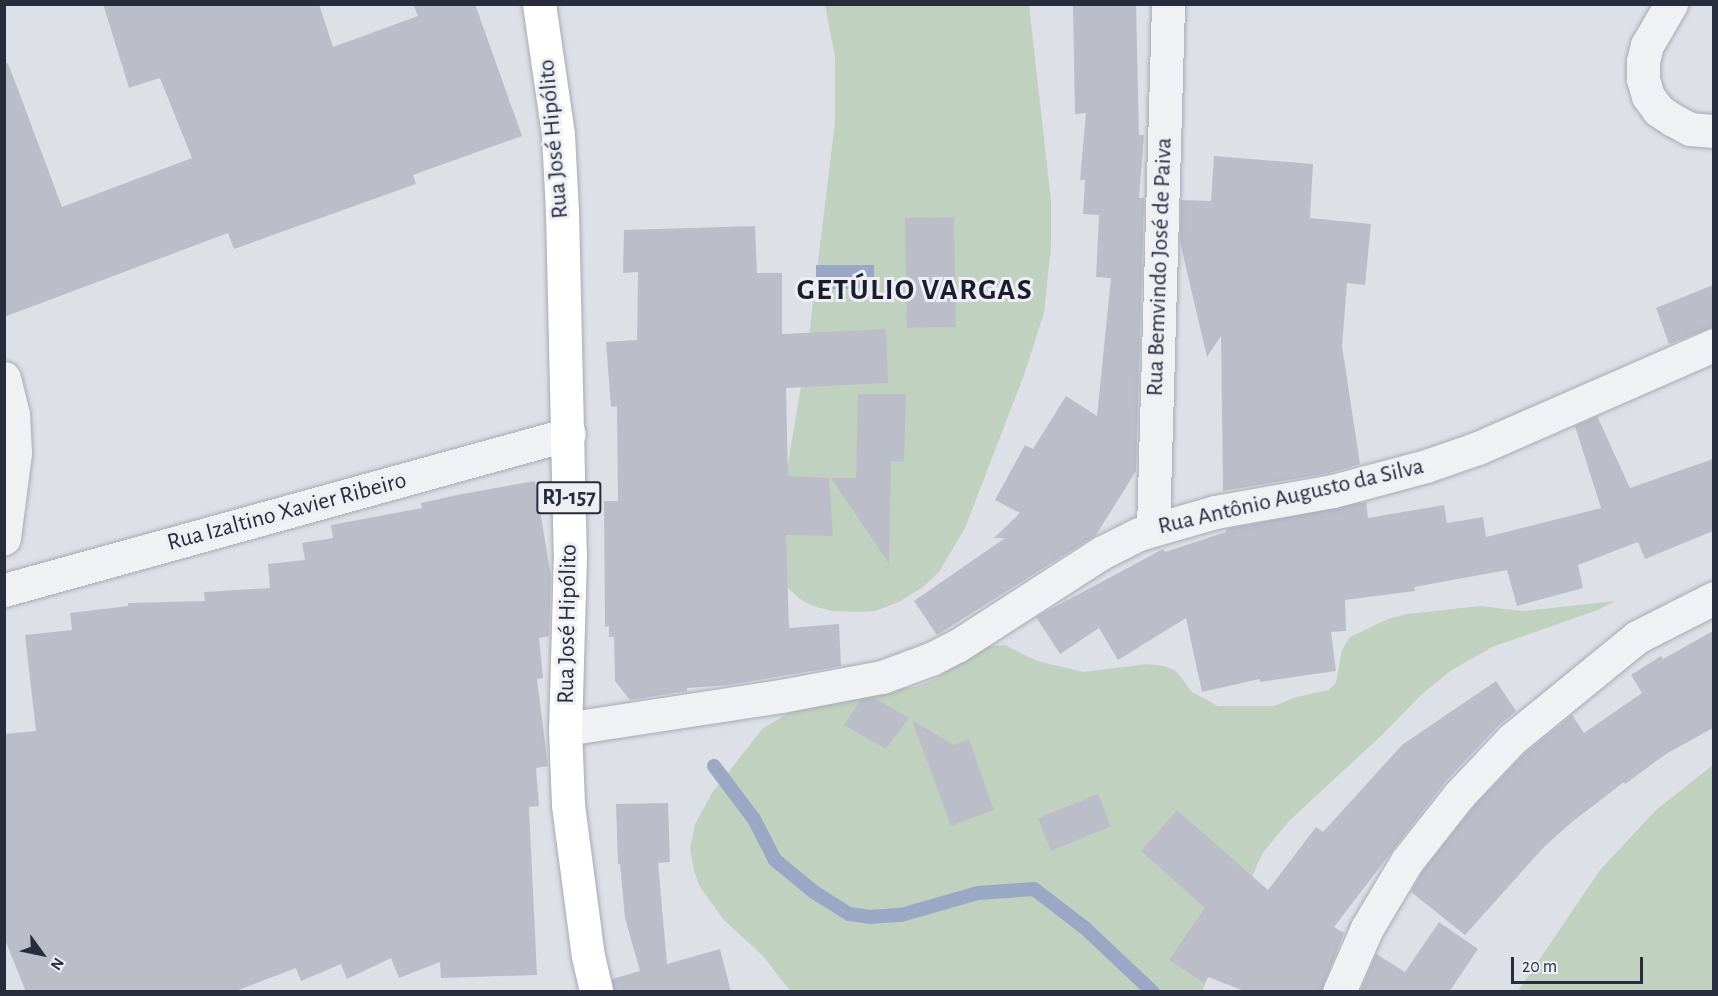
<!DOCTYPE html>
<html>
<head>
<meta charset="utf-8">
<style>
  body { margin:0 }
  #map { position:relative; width:1718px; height:996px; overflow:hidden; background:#dee0e7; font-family:"Alegreya Sans",sans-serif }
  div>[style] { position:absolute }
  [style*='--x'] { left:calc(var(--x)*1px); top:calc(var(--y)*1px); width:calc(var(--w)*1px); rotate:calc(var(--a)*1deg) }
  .green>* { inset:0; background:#c1d1bf }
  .water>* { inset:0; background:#9aa8c6; transform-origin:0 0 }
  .stream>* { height:14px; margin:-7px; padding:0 7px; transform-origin:7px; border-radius:7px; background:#9aa8c6 }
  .building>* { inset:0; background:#bbbec9; transform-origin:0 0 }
  .roads { filter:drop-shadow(0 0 2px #a7aab4) drop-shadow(0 0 2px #a7aab4) }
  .minor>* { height:33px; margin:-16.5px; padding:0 16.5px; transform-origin:16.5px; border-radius:16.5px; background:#f0f1f5 }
  .major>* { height:33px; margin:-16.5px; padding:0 16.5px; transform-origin:16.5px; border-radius:16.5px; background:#fff }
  span { translate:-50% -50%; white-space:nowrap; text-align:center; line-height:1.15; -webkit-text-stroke:6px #edeff5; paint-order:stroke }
  .shield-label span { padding:2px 4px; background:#edeff5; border:2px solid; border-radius:4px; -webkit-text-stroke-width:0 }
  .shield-label { font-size:22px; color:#282c3d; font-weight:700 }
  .street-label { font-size:24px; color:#282c3d }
  .district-label { font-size:30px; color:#1a1d2e; font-weight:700; letter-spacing:1.5px }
  .frame { position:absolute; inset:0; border:6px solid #282c3d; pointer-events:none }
  .north { position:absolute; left:12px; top:924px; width:60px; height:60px; -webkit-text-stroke:4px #edeff5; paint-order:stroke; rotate:123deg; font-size:16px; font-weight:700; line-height:24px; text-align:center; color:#282c3d }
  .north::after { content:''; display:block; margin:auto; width:21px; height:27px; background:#282c3d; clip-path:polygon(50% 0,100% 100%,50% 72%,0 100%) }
  .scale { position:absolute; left:1511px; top:957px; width:132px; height:27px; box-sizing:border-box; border:3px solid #282c3d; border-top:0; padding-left:8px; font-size:18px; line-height:21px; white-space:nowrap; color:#282c3d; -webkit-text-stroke:4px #edeff5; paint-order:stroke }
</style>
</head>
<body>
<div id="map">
  <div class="green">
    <i style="clip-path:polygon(825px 5px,1029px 5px,1051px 200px,1051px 246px,1044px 313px,1024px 375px,965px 528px,939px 572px,923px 587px,899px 602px,875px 611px,858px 612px,832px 611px,813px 606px,800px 599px,782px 583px,784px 486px,807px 352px,835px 122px,835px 57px)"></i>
    <i style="clip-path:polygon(1615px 601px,1598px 610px,1492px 647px,1452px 670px,1422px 694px,1382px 735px,1289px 821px,1262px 854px,1202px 991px,790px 991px,764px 957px,724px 920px,700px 887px,694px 871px,690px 849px,695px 824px,712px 793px,763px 728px,789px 713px,838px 698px,915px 687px,936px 679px,969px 656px,991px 646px,1005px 645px,1037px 661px,1083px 672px,1147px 664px,1163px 666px,1175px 670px,1192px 692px,1218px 706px,1274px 706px,1296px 697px,1329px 690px,1336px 682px,1342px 650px,1350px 637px,1388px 619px,1407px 614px,1480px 606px,1523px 611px)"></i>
    <i style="clip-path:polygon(1713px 765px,1713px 991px,1518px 991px,1600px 870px,1657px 809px)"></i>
  </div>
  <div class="water">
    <i style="left:874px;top:265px;width:24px;height:58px;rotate:90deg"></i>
  </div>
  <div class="stream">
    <i style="--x:714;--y:766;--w:66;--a:53"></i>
    <i style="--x:754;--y:819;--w:46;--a:62.9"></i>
    <i style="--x:775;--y:860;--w:50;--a:39.4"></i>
    <i style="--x:814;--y:892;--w:41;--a:32.2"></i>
    <i style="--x:849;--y:914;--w:21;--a:8"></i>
    <i style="--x:870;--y:917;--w:31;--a:-4"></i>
    <i style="--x:901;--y:915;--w:80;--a:-15.9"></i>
    <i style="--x:978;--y:893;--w:56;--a:-4.1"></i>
    <i style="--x:1034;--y:889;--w:64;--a:37.4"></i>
    <i style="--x:1085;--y:928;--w:93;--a:43.3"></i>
  </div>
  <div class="building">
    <i style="clip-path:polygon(103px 4px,319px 4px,333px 47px,418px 16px,413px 4px,475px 4px,522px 136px,413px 175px,416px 184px,234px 249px,228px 233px,4px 317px,4px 64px,8px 63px,62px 207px,192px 158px,160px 78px,129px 88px)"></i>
    <i style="clip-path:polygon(1073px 4px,1136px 4px,1139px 135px,1144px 135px,1139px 198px,1144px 198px,1136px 471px,1096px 535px,937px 635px,914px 601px,1005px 538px,994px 538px,1020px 513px,995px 500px,1025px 445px,1033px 449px,1066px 396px,1097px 416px,1111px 278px,1096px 277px,1099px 215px,1083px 214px,1085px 180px,1080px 180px,1086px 113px,1075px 114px)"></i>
    <i style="clip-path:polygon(1214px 156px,1313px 164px,1310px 218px,1371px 224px,1365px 285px,1347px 283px,1342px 346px,1360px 464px,1329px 473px,1223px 491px,1221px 336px,1207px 357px,1180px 242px,1181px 200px,1211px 201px)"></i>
    <i style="left:954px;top:217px;width:110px;height:49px;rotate:89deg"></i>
    <i style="clip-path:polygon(755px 226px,757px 273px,782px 273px,782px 334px,886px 329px,888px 383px,786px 388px,788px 476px,829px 478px,833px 536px,786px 535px,789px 628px,839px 624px,841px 666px,728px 685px,687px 688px,687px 691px,630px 700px,615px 681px,614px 637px,609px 637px,609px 626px,605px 627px,604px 501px,618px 501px,617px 406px,611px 407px,606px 342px,637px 340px,638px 272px,623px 273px,624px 230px)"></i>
    <i style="clip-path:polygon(1713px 285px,1713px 327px,1669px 344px,1656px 308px)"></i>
    <i style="clip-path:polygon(858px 394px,906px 394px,904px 462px,891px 461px,889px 564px,831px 478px,856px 478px)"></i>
    <i style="clip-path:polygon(1597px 416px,1630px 488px,1713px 459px,1713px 531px,1645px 559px,1638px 542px,1578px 565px,1583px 588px,1517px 606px,1507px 570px,1414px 587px,1415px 591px,1345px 600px,1346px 631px,1331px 632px,1336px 671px,1260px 682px,1260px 679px,1202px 692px,1186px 618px,1118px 660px,1099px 628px,1060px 654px,1036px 617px,1163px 549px,1165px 552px,1226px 532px,1226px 529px,1366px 502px,1368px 518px,1444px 505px,1447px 523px,1483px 517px,1486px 537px,1601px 508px,1575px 426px)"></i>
    <i style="clip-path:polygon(535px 481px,551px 576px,549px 636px,539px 638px,543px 678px,537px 679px,548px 766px,536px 768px,539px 806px,529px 807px,537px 975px,441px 978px,440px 962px,399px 978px,391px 958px,347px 979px,341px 964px,301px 981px,296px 968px,233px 992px,26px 992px,4px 937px,4px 734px,36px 731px,25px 635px,72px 630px,70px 613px,128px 606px,128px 603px,205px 601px,204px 592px,270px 588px,268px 564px,305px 560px,302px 543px,333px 538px,331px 525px,422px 508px,421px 503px,457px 495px)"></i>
    <i style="clip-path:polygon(1713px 631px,1713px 728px,1666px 754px,1625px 784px,1624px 782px,1572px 822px,1544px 847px,1465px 935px,1411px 892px,1422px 872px,1474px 806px,1525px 753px,1572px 715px,1584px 733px,1642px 693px,1631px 675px,1661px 656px,1663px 659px)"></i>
    <i style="clip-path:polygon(1496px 681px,1516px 711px,1498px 726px,1445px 782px,1334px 927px,1344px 933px,1321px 992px,1247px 992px,1208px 977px,1204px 983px,1169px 960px,1205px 908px,1141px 851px,1177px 810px,1268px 890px,1316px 827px,1323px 832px,1402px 745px)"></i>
    <i style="clip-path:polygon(874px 698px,909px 718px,886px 749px,844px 725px,860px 700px)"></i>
    <i style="clip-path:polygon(912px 720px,954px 745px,969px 739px,994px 810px,951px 826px)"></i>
    <i style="left:1098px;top:794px;width:35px;height:65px;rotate:68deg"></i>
    <i style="clip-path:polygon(668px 803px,670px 862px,658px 863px,667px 964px,720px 949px,731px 992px,614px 992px,612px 979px,640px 971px,625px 918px,620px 864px,618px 864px,616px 804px)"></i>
    <i style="clip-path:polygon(1439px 922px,1478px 949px,1449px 992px,1360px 992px,1376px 954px,1405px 972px)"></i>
  </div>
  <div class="roads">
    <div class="minor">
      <i style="--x:1671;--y:4;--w:48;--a:120.3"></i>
      <i style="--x:1647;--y:45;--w:16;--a:104"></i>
      <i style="--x:1643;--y:61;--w:18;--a:90"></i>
      <i style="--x:1643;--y:79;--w:18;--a:74"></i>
      <i style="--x:1648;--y:96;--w:17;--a:54"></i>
      <i style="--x:1658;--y:110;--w:18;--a:34"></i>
      <i style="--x:1673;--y:120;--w:19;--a:28"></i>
      <i style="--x:1690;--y:129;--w:24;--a:5"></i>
      <i style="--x:4;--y:378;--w:37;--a:76"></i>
      <i style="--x:13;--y:414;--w:39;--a:87"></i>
      <i style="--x:15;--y:453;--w:86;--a:97.4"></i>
      <i style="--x:1153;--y:529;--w:525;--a:-88.36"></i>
      <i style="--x:4;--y:590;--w:586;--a:-15.44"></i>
      <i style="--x:565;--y:729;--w:219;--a:-8.7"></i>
      <i style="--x:781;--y:696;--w:103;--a:-10.7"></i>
      <i style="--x:882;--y:677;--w:52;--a:-20.2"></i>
      <i style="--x:931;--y:659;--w:29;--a:-27"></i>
      <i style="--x:957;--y:646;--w:174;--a:-32.8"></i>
      <i style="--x:1103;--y:552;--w:40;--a:-26.6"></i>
      <i style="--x:1139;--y:534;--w:79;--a:-16.1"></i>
      <i style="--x:1215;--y:512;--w:120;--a:-10.1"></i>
      <i style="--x:1333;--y:491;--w:96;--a:-15"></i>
      <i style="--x:1426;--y:466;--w:55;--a:-19.1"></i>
      <i style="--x:1478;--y:448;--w:257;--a:-23.6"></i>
      <i style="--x:1339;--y:992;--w:70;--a:-66.4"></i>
      <i style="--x:1367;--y:928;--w:78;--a:-59.2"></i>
      <i style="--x:1407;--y:861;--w:85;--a:-51.7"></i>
      <i style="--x:1460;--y:794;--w:76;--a:-46.6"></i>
      <i style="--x:1512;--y:739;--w:161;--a:-39.2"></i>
      <i style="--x:1637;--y:637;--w:86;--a:-26.9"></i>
    </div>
    <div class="major">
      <i style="--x:539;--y:4;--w:132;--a:81.7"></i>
      <i style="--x:558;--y:135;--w:76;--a:87"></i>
      <i style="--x:562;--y:211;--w:343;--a:88.7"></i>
      <i style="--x:570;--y:554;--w:175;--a:91.6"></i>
      <i style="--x:565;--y:729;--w:76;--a:87.7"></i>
      <i style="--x:568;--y:805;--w:152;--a:82.5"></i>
      <i style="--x:588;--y:956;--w:37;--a:77"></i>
    </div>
  </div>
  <div class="shield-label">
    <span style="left:569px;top:498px">RJ-157</span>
  </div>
  <div class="street-label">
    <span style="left:554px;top:139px;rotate:-95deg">Rua José Hipólito</span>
    <span style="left:1160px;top:267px;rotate:-88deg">Rua Bemvindo José de Paiva</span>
    <span style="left:1291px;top:497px;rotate:-13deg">Rua Antônio Augusto da Silva</span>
    <span style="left:287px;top:512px;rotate:-15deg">Rua Izaltino Xavier Ribeiro</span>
    <span style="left:568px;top:624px;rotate:-89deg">Rua José Hipólito</span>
  </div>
  <div class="district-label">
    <span style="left:915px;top:290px">GETÚLIO VARGAS</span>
  </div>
  <div class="frame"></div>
  <div class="north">N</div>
  <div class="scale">20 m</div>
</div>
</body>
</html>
